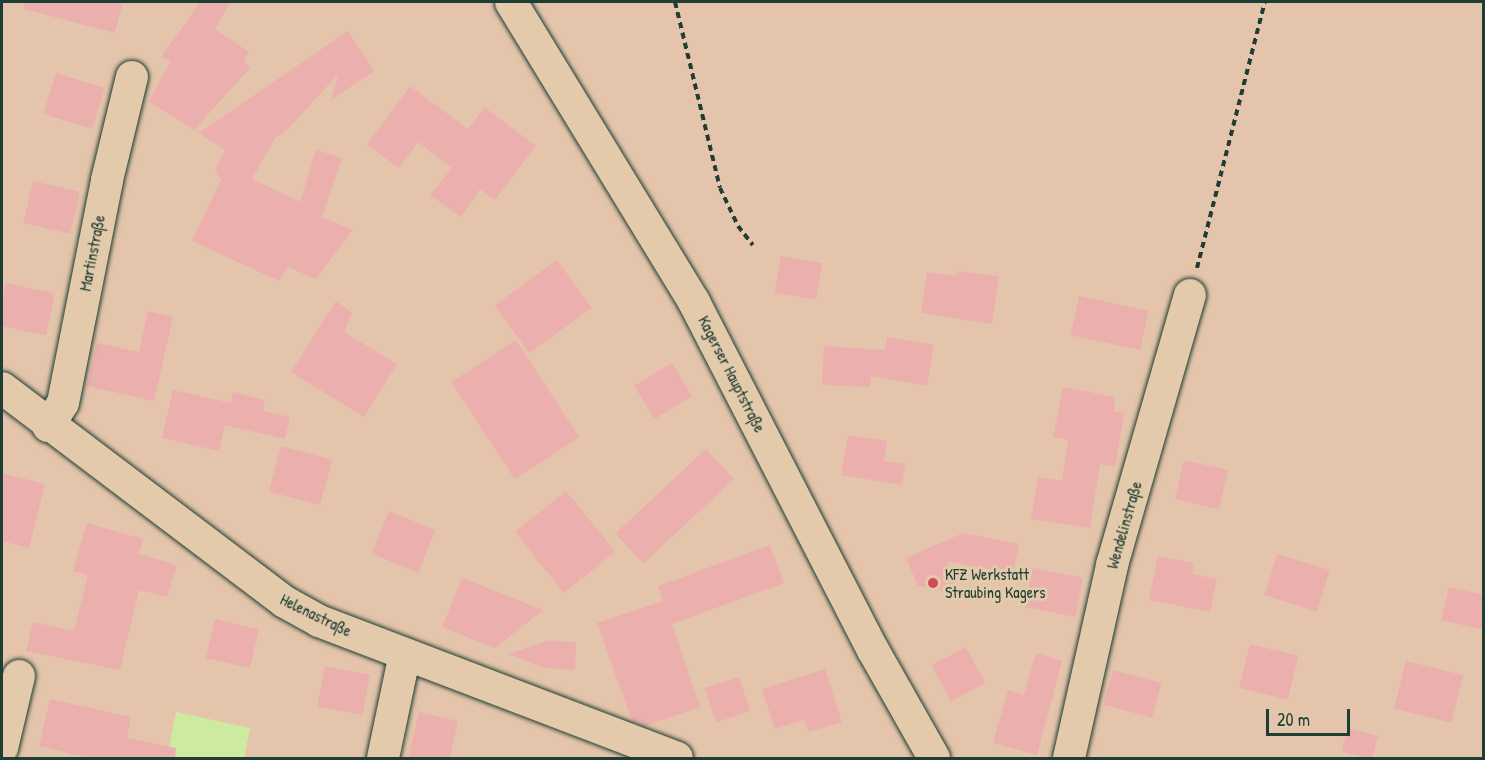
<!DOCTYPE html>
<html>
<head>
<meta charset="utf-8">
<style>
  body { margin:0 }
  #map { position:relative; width:1485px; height:760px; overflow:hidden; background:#e4c5ab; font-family:"Patrick Hand",sans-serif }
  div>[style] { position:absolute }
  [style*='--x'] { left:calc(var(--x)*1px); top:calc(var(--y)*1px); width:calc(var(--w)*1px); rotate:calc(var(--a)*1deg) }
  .green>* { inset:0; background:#ceeaa1 }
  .building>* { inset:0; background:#ebafad; transform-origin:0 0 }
  .path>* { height:4px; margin-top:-2px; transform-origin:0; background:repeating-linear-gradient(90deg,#1f3d34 0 6px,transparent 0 10.5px) }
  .roads { filter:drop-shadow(0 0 2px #1f3d34) drop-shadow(0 0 2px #1f3d34) }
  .minor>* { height:32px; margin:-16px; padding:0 16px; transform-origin:16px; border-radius:16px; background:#e2caaa }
  .dots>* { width:16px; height:16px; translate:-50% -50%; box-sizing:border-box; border:3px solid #e2caaa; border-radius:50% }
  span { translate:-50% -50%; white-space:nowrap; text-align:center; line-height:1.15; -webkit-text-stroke:6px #e2caaa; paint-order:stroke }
  .street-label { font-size:16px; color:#1f3d34 }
  .poi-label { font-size:16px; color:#1f3d34 }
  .left { translate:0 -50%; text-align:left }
  .frame { position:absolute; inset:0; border:3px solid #1f3d34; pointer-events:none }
  .scale { position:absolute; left:1266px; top:709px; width:84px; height:27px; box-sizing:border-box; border:3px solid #1f3d34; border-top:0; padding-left:8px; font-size:18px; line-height:21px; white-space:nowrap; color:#1f3d34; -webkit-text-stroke:4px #e2caaa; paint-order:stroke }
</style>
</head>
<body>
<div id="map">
  <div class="green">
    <i style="clip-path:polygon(176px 712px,250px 728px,244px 758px,167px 758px)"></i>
  </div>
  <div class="building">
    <i style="clip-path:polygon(24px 2px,123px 2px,115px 33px,24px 9px)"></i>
    <i style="clip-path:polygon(200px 2px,230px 2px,215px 29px,249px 52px,244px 59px,250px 68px,194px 130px,149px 102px,170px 62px,162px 56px)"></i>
    <i style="clip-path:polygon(348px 31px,374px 71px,331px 100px,339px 73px,290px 127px,275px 138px,252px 179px,300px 202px,316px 150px,342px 158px,322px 217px,353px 230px,316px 279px,288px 267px,279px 281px,192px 241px,221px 180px,215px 171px,225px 150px,199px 133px)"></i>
    <i style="left:56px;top:73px;width:51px;height:43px;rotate:17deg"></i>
    <i style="clip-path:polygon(410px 86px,468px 129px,484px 107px,536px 146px,495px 200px,480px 189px,461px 217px,430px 195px,452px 168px,418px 142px,399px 168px,367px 145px)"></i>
    <i style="left:33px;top:181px;width:48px;height:43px;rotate:13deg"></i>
    <i style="left:781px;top:256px;width:42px;height:37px;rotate:10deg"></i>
    <i style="left:557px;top:260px;width:59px;height:77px;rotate:54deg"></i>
    <i style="clip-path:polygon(957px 271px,999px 276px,992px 324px,921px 313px,927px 272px,956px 276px)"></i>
    <i style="left:6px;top:283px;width:50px;height:43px;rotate:12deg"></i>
    <i style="left:1079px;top:296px;width:71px;height:40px;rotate:12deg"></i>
    <i style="clip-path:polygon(336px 301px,352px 313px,344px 332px,397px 364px,364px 417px,291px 372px)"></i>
    <i style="clip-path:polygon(148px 311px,173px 317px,154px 401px,87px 386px,97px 343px,139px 352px)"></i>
    <i style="clip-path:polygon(887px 337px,934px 345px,927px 386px,871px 376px,870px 387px,822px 385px,824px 346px,885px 350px)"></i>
    <i style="left:516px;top:340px;width:116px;height:77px;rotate:57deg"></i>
    <i style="left:672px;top:363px;width:39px;height:44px;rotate:59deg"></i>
    <i style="clip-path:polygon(1063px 387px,1115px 397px,1114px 411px,1124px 413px,1115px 467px,1100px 464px,1090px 528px,1031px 519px,1038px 477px,1062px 481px,1068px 440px,1053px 437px)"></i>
    <i style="clip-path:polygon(173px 390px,231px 403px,233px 392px,265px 400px,263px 411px,290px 417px,285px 439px,225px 425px,219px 451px,162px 438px)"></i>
    <i style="clip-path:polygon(848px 435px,887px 441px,884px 461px,905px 464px,902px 485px,841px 475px)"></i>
    <i style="left:281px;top:446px;width:53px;height:47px;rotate:15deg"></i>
    <i style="left:706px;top:449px;width:41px;height:124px;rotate:47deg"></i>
    <i style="left:1184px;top:460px;width:45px;height:40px;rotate:13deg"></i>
    <i style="clip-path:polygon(2px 473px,45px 484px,29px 548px,2px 541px)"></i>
    <i style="clip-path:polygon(566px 491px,615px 551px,582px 579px,580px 574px,580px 580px,564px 593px,515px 532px)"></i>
    <i style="left:389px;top:511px;width:50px;height:46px;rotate:22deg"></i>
    <i style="clip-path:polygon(87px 523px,143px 539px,139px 554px,177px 565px,167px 597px,139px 590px,120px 670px,26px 651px,33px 622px,74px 631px,88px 575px,73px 571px)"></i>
    <i style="clip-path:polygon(963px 533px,1019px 544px,1013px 574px,947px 561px,962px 594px,918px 586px,906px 558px)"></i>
    <i style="clip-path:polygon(770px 545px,784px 583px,672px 624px,700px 707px,645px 726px,632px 721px,597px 623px,663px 601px,658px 586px)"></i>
    <i style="left:1277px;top:554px;width:55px;height:43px;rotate:17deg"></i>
    <i style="clip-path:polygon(1158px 556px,1194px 563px,1192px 574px,1217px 579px,1210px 612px,1149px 600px)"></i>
    <i style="left:1033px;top:568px;width:51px;height:40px;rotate:11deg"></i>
    <i style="clip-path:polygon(462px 578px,543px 610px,495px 648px,442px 627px)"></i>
    <i style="clip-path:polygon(1449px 587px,1484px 595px,1484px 630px,1441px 620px)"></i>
    <i style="left:215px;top:619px;width:45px;height:40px;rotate:13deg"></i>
    <i style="clip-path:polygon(547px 641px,576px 642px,575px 670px,545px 668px,508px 654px)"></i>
    <i style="left:1250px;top:644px;width:50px;height:45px;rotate:14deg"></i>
    <i style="left:966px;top:647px;width:41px;height:39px;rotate:62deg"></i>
    <i style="clip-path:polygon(1036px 653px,1062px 661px,1037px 755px,993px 743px,1008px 690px,1024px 695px)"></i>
    <i style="left:1406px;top:661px;width:59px;height:49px;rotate:14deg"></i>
    <i style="left:325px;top:666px;width:46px;height:41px;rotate:11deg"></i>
    <i style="clip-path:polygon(825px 669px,842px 722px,808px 732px,804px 720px,775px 729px,762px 689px)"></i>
    <i style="left:1113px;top:670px;width:50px;height:36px;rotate:15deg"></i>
    <i style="left:739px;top:677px;width:36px;height:36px;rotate:72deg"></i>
    <i style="clip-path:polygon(50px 699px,131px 717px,127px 738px,176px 748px,175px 759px,94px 759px,39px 746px)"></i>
    <i style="clip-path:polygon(419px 712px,458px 721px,450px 759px,408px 759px)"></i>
    <i style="left:1348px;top:728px;width:31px;height:24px;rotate:15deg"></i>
  </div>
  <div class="path">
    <i style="--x:675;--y:2;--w:191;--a:76.4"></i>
    <i style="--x:720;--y:188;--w:42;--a:64.7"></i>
    <i style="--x:738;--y:226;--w:24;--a:52"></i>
    <i style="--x:1197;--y:268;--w:275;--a:-75.7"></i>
  </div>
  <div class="roads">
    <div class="minor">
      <i style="--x:511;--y:2;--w:351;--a:58.6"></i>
      <i style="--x:694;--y:302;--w:391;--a:62.8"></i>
      <i style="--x:873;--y:650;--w:124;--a:60.5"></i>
      <i style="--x:2;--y:388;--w:355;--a:37.1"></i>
      <i style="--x:285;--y:602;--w:39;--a:29"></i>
      <i style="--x:319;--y:621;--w:383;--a:20.9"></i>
      <i style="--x:48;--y:426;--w:27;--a:-57"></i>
      <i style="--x:63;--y:403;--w:227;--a:-78.8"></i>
      <i style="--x:107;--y:180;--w:106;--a:-76.4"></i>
      <i style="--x:2;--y:748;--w:74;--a:-76.7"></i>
      <i style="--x:383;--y:758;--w:106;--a:-78.1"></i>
      <i style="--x:1069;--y:758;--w:198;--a:-77.4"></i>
      <i style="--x:1112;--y:565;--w:281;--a:-73.9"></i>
    </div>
  </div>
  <div class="dots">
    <i style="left:933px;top:583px;background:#d1495b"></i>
  </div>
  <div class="street-label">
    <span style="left:92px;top:253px;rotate:-79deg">Martinstraße</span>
    <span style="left:732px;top:374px;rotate:63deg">Kagerser Hauptstraße</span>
    <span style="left:1124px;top:525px;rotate:-74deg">Wendelinstraße</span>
    <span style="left:316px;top:615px;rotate:26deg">Helenastraße</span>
  </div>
  <div class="poi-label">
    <span class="left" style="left:945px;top:583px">KFZ Werkstatt<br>Straubing Kagers</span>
  </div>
  <div class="frame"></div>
  <div class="scale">20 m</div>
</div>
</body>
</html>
